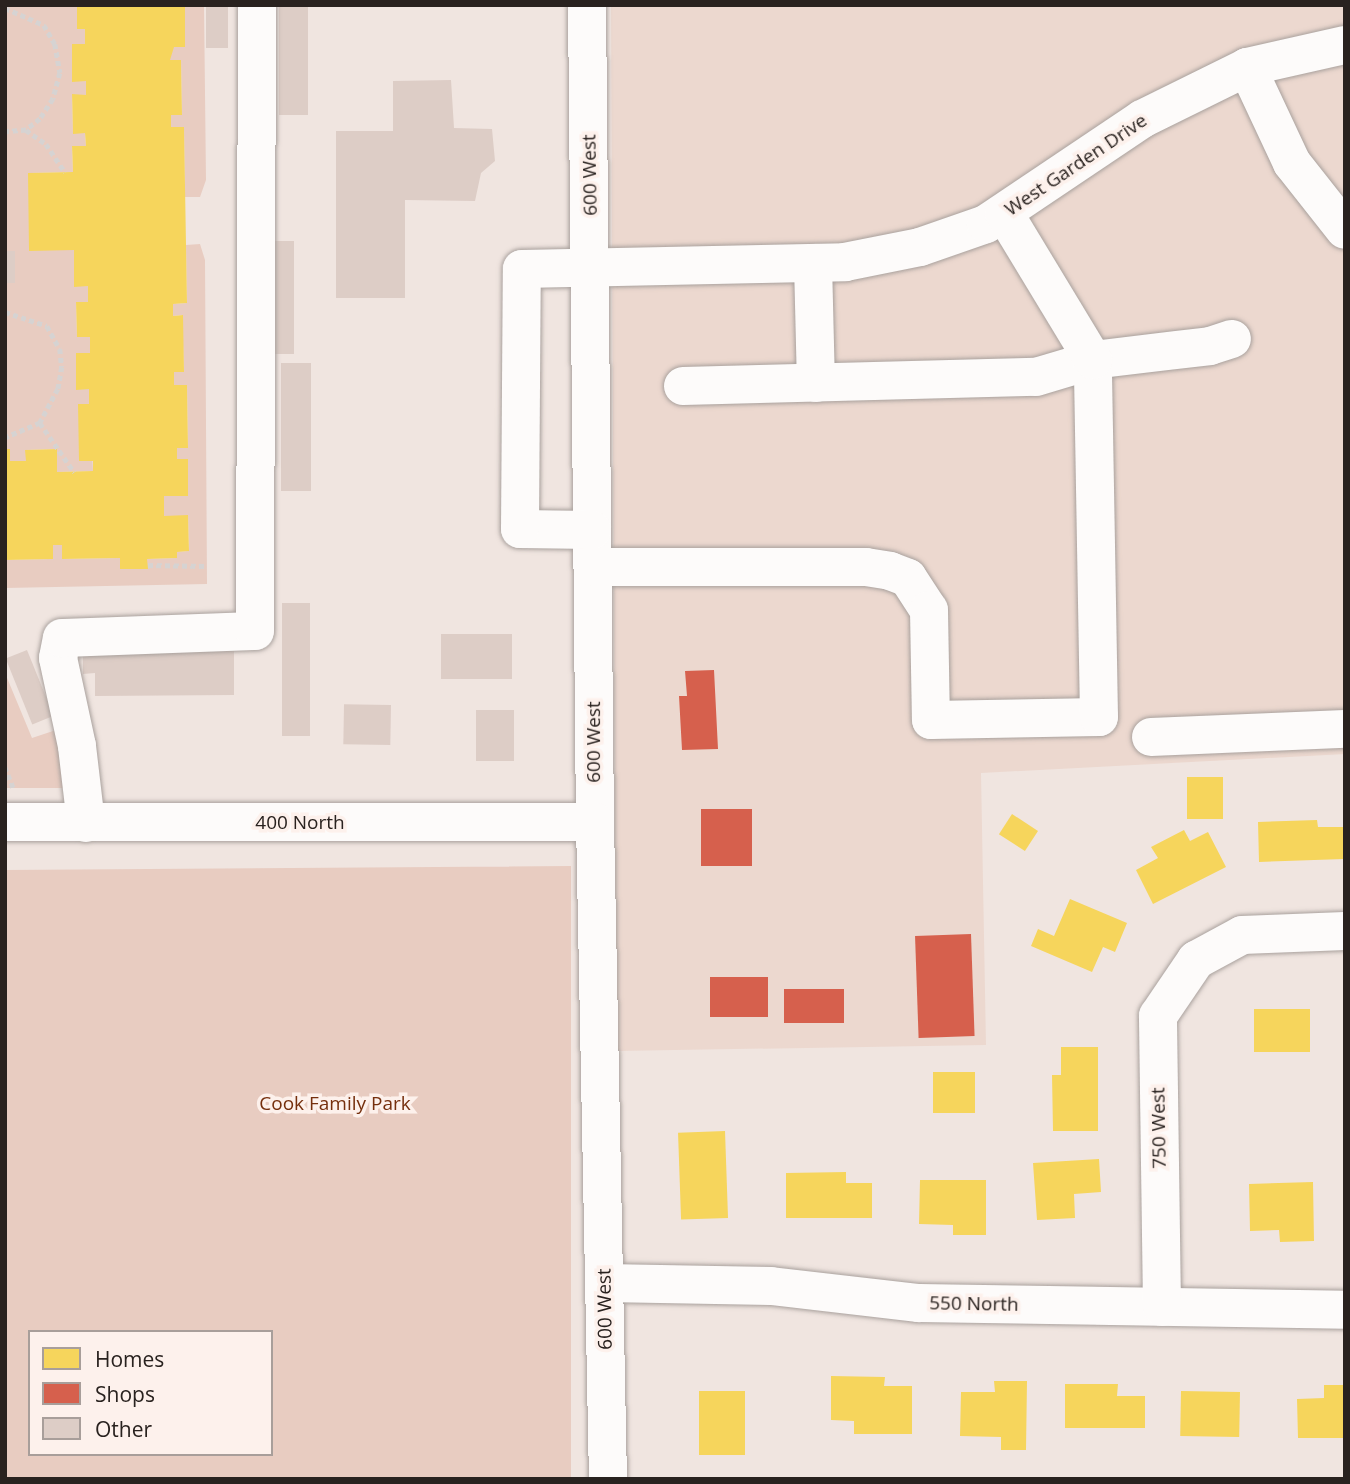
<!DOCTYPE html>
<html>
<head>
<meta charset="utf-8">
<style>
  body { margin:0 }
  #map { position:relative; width:1350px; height:1484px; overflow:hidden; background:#f0e5e0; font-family:"Open Sans",sans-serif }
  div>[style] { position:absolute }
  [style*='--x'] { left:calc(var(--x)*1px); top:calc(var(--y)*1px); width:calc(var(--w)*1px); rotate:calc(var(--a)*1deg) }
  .built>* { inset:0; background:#ecd8cf }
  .green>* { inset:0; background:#e8ccc1 }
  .homes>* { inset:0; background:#f6d55c; transform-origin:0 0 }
  .shops>* { inset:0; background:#d6604d; transform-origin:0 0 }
  .building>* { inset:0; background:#ddcdc6; transform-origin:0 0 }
  .path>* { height:4.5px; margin-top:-2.25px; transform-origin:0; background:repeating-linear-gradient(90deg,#d6d3d2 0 5px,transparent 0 8.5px) }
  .roads { filter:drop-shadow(0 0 2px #a9a19d) drop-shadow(0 0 2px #a9a19d) }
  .minor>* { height:38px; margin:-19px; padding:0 19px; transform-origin:19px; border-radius:19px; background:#fdfbfa }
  span { translate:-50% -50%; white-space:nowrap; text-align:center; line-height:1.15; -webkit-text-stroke:7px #fdf1ec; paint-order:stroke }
  .street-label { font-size:19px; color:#29221f }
  .park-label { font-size:19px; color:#752f0d }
  .frame { position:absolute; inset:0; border:7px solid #29221f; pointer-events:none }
  .legend { position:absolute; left:28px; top:1330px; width:245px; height:126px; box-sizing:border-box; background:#fdf1ec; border:2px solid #a89e9a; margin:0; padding:9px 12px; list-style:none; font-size:21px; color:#29221f }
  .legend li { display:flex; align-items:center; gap:14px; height:35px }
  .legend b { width:35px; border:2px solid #a89e9a }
</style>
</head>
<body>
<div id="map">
  <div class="built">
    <i style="clip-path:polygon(611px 5px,1345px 5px,1345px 754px,981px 773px,986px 1045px,616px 1051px)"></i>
  </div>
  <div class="green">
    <i style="clip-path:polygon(5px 5px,77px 5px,77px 29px,85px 29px,85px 44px,72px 44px,72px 81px,86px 81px,86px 95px,72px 95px,73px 133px,85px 133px,86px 146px,72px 147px,73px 172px,31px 173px,30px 250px,74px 250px,74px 286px,88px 286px,88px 302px,76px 302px,77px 337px,90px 337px,90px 353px,76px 354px,76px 389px,89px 389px,93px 471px,57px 472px,56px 449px,26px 450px,26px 461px,10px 461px,5px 449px)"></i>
    <i style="clip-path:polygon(185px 5px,204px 5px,206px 180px,200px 197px,185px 197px,184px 128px,171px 127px,171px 115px,182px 115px,181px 60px,170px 60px,169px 47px)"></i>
    <i style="clip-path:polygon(200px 244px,205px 260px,207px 584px,5px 588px,5px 560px,52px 559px,53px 545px,62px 545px,62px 559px,120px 558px,120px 569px,147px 569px,147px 559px,177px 558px,177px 552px,189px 551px,188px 516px,164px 516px,164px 496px,188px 495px,188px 459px,177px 459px,177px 448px,188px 447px,187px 385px,174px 385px,174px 372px,184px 372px,182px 315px,173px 316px,173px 304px,187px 303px,186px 245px)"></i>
    <i style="clip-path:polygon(5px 673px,32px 738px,56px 730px,67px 788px,5px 788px)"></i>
    <i style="clip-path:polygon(evenodd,571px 866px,571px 1479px,5px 1479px,5px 870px,571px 866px,30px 1332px,271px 1332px,271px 1454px,30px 1454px,30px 1332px)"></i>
  </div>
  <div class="homes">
    <i style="clip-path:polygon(77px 5px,185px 5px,185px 47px,174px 47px,170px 60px,181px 60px,182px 115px,171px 115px,171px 127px,184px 127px,187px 303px,173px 304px,173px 316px,183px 315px,184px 372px,174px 372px,174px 385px,187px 385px,188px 448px,177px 448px,177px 459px,188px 459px,188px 496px,164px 496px,164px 516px,188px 515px,189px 551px,177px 552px,177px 558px,147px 559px,148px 569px,120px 569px,120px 558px,62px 559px,62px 545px,53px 545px,53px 559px,5px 560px,5px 449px,10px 449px,10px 461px,26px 461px,25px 450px,57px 449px,57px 472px,93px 471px,93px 461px,79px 461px,78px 404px,89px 404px,89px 389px,76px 390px,76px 353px,90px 353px,90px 337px,77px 337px,76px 302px,88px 302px,88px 286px,74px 287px,74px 250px,29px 251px,28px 173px,73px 172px,72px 146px,86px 146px,85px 133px,73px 134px,72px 94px,86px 95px,86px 81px,72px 82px,72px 44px,85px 44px,85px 29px,77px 29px)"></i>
    <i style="left:1187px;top:777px;width:36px;height:42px"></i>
    <i style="left:1012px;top:814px;width:31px;height:24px;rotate:33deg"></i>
    <i style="clip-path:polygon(1317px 820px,1318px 827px,1343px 827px,1344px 859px,1259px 862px,1258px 822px)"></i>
    <i style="clip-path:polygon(1184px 830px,1190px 841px,1208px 832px,1226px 867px,1153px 904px,1136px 870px,1158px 858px,1151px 847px)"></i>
    <i style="clip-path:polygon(1070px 899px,1127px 923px,1115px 952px,1103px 947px,1092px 972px,1031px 946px,1038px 929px,1054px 936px)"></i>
    <i style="left:1254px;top:1009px;width:56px;height:43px"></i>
    <i style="clip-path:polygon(1061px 1047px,1098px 1047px,1098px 1131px,1053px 1131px,1052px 1075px,1061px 1075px)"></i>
    <i style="left:933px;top:1072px;width:42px;height:41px"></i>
    <i style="left:725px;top:1131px;width:87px;height:47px;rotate:88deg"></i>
    <i style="clip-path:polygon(1099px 1159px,1101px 1192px,1074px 1194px,1075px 1218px,1037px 1220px,1033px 1163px)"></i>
    <i style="clip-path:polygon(846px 1172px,846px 1183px,872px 1183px,872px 1218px,786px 1218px,786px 1173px)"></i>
    <i style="clip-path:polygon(920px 1180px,986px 1180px,986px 1235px,953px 1235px,953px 1225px,919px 1224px)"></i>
    <i style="clip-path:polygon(1313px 1182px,1314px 1241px,1280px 1242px,1279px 1230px,1250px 1231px,1249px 1184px)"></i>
    <i style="clip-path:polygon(831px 1376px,885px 1377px,884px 1386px,912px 1386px,912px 1434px,854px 1434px,854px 1421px,831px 1420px)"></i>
    <i style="clip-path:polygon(994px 1381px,1027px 1381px,1026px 1450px,1001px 1450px,1001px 1437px,960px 1436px,961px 1392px,995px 1392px)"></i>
    <i style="clip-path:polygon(1065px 1384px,1118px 1384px,1117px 1396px,1145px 1396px,1145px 1428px,1065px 1428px)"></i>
    <i style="clip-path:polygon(1324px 1385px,1345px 1385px,1345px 1438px,1298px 1438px,1297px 1399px,1324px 1398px)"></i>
    <i style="left:699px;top:1391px;width:46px;height:64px"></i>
    <i style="left:1181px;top:1391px;width:59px;height:45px;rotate:1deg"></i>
  </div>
  <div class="shops">
    <i style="clip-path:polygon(714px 670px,718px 749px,682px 750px,679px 696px,687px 696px,685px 671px)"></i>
    <i style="left:701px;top:809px;width:51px;height:57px"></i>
    <i style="left:971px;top:934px;width:102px;height:56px;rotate:88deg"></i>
    <i style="left:768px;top:977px;width:40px;height:58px;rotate:90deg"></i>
    <i style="left:784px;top:989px;width:60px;height:34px"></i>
  </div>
  <div class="building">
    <i style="left:206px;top:5px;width:22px;height:43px"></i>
    <i style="left:279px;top:5px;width:29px;height:110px"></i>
    <i style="clip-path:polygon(451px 80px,454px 128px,492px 129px,495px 161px,481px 173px,475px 201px,405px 200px,405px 298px,336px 298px,336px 131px,393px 131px,393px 81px)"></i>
    <i style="left:274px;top:241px;width:20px;height:113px"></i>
    <i style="left:5px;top:251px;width:10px;height:32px"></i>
    <i style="left:281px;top:363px;width:30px;height:128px"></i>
    <i style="left:282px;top:603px;width:28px;height:133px"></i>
    <i style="left:512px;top:634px;width:45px;height:71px;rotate:90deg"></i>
    <i style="left:27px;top:650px;width:71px;height:23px;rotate:68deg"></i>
    <i style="clip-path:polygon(83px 651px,234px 651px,234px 695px,95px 696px,95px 673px,83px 674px)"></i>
    <i style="left:391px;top:705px;width:40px;height:47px;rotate:91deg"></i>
    <i style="left:476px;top:710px;width:38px;height:51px"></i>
  </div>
  <div class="path">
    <i style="--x:5;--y:8;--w:43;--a:23.6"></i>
    <i style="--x:44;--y:25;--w:22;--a:60"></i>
    <i style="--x:55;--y:44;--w:29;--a:80"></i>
    <i style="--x:60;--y:73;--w:27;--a:105"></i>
    <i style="--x:53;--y:99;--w:24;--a:123"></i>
    <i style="--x:40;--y:119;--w:18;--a:142"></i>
    <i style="--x:26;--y:130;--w:21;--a:175"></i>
    <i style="--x:26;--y:130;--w:24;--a:35"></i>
    <i style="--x:46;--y:144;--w:34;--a:56"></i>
    <i style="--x:5;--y:312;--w:44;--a:18.4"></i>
    <i style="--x:47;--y:326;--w:26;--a:61"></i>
    <i style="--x:60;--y:349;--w:18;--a:84"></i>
    <i style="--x:62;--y:367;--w:22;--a:100"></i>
    <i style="--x:58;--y:389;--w:38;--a:118"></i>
    <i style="--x:40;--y:423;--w:38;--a:157"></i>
    <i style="--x:40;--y:423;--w:60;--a:55.2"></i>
    <i style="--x:148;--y:565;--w:56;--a:1"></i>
    <i style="--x:5;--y:767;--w:24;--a:68"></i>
  </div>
  <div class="roads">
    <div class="minor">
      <i style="--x:587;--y:5;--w:817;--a:89.44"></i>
      <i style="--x:595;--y:822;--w:657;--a:88.87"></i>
      <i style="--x:1247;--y:67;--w:106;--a:64.9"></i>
      <i style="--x:1292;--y:163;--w:85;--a:51.7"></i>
      <i style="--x:813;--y:263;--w:120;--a:88.6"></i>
      <i style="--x:683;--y:386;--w:353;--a:-1.5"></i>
      <i style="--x:1036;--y:377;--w:59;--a:-16.6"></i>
      <i style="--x:1093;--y:360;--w:118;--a:-6.8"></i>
      <i style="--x:1210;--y:346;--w:23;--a:-18"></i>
      <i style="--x:592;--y:530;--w:72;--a:-179.2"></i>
      <i style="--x:520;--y:529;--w:260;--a:-89.6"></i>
      <i style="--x:522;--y:269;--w:323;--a:-1.2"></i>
      <i style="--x:845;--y:262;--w:76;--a:-11.3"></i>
      <i style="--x:920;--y:247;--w:70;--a:-19.2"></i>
      <i style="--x:986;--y:224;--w:188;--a:-33.9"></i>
      <i style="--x:1142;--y:119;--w:117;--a:-26.3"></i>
      <i style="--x:1247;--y:67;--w:100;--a:-12.7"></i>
      <i style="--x:593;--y:567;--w:273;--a:0"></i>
      <i style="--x:866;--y:567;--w:24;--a:9"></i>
      <i style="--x:890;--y:571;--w:19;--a:21"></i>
      <i style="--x:908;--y:578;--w:38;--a:57"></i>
      <i style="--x:929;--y:610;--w:110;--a:89"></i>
      <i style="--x:931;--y:720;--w:168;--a:-1"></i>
      <i style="--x:1099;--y:717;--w:357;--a:-91"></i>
      <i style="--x:1093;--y:360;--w:172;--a:-121.2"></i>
      <i style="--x:1151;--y:737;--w:194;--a:-2.4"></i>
      <i style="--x:5;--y:822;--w:590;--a:0"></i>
      <i style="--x:86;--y:823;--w:78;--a:-96.7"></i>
      <i style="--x:77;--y:746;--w:90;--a:-102.2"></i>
      <i style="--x:58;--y:658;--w:20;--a:-79"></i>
      <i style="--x:62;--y:638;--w:193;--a:-2.1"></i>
      <i style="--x:255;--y:631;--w:626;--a:-89.82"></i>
      <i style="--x:605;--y:1283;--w:166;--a:1"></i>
      <i style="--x:771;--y:1286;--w:149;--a:6.6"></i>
      <i style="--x:919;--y:1303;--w:426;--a:0.9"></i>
      <i style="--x:1162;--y:1307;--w:291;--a:-90.8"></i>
      <i style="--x:1158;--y:1016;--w:68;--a:-55.8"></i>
      <i style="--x:1196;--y:960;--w:52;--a:-28.5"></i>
      <i style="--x:1242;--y:935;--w:103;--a:-2.2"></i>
    </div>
  </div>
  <div class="street-label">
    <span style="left:1076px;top:165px;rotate:-34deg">West Garden Drive</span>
    <span style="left:590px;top:175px;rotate:-91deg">600 West</span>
    <span style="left:594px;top:742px;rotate:-90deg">600 West</span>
    <span style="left:300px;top:823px">400 North</span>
    <span style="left:1159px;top:1128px;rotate:-91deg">750 West</span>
    <span style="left:974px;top:1304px;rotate:1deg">550 North</span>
    <span style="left:605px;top:1309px;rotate:-91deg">600 West</span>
  </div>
  <div class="park-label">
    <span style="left:335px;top:1104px">Cook Family Park</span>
  </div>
  <div class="frame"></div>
  <ul class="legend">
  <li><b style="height:19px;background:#f6d55c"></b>Homes</li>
  <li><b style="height:19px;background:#d6604d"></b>Shops</li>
  <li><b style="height:19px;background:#ddcdc6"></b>Other</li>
  </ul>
</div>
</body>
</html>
